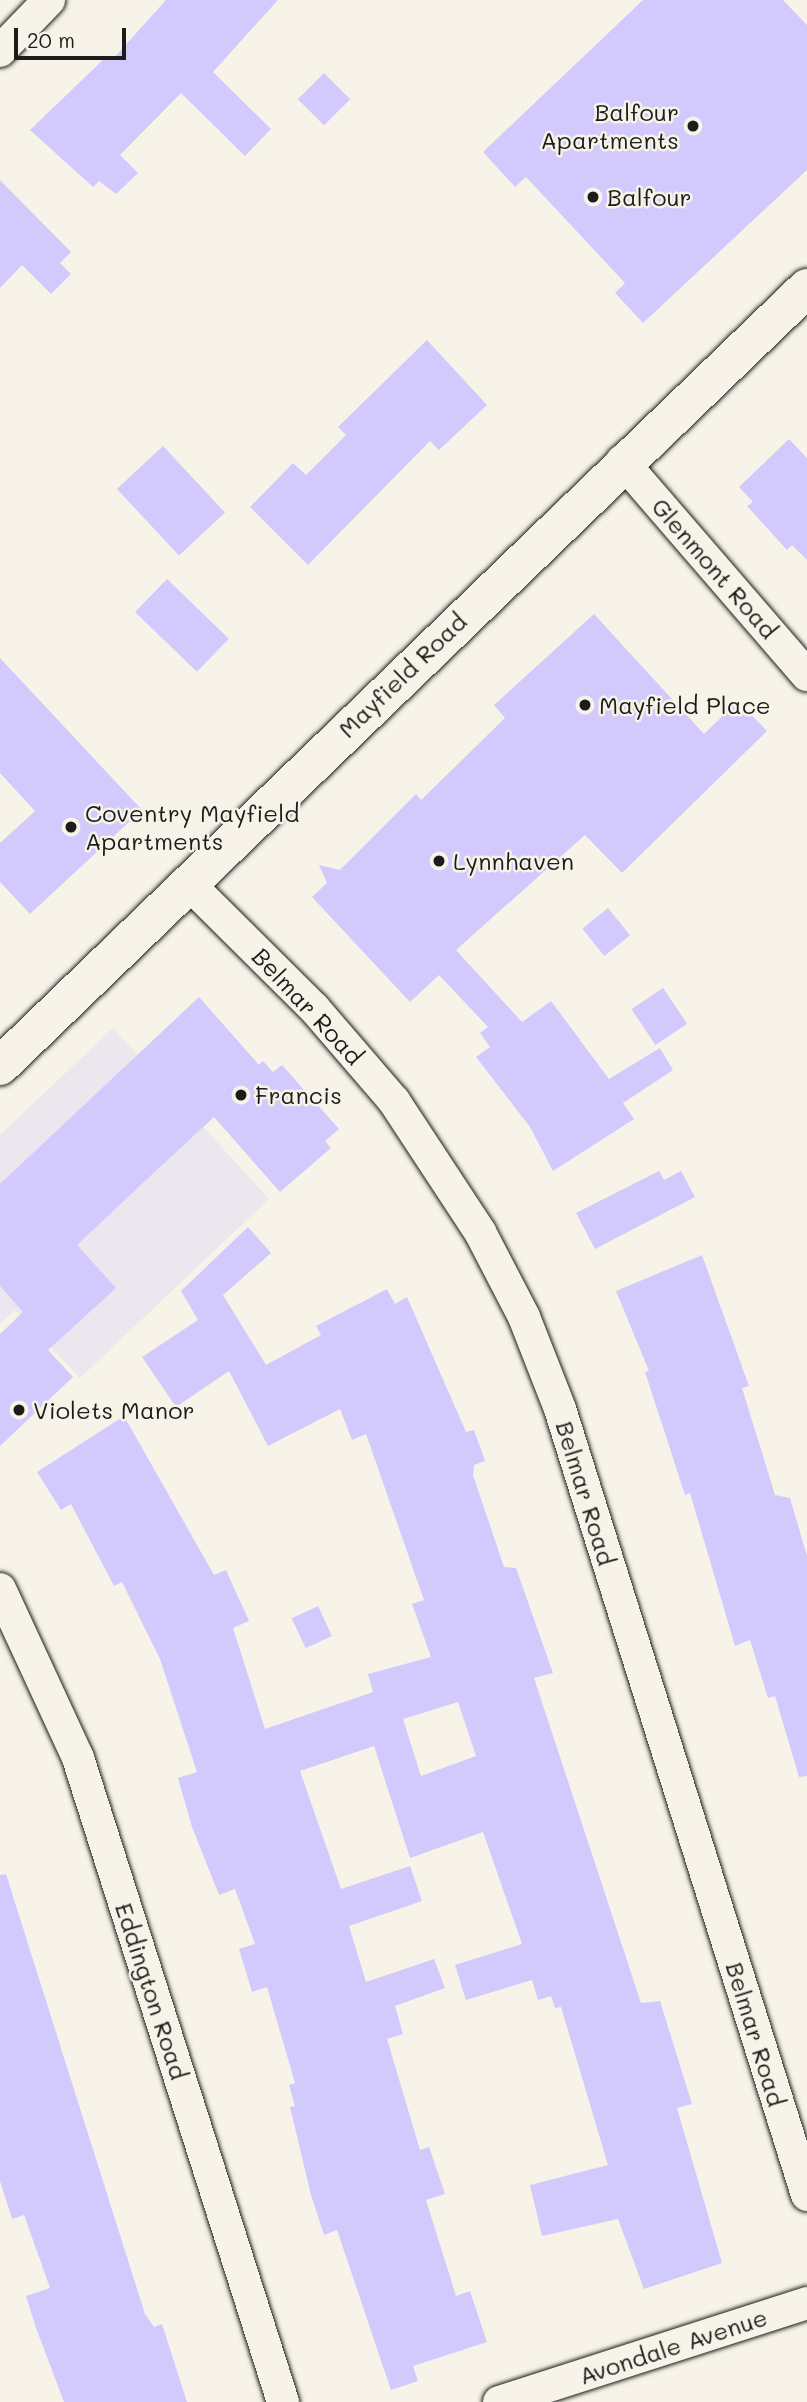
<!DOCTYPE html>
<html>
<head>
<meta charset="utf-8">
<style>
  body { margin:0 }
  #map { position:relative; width:807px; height:2402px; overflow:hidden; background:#f7f3e8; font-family:Mali,sans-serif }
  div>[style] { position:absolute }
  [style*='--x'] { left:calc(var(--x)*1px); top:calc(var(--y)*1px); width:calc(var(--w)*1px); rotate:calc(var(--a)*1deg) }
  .built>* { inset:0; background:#ece7ee }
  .building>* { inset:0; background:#d2cafd; transform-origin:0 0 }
  .roads { filter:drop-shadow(0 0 2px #1c1c1c) drop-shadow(0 0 2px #1c1c1c) }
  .minor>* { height:32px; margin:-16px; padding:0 16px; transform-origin:16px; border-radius:16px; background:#f7f3e8 }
  .primary>* { height:38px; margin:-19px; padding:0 19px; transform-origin:19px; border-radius:19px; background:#f7f3e8 }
  .dots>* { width:19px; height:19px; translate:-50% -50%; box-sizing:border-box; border:4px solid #f7f3e8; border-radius:50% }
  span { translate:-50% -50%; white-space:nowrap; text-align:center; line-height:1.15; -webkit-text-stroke:5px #f7f3e8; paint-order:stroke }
  .poi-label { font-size:24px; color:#1c1c1c }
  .right { translate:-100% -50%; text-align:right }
  .left { translate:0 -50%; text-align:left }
  .street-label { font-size:24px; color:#1c1c1c }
  .scale { position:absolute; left:14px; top:28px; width:112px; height:32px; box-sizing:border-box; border:4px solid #1c1c1c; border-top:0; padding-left:9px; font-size:21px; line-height:24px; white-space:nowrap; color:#1c1c1c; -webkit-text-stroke:5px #f7f3e8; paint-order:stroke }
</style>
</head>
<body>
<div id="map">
  <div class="built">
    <i style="clip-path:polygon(113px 1028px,269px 1199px,80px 1378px,15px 1310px,0 1324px,0 1135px)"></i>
  </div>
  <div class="building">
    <i style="clip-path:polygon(166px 0,278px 0,213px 72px,271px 129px,245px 156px,181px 93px,120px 155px,138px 173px,116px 194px,99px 181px,93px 187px,30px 130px,107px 56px,112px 60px)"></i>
    <i style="clip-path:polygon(643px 0,783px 0,807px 25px,807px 170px,643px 323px,615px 293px,625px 283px,526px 177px,515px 187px,483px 152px)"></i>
    <i style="left:324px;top:73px;width:37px;height:37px;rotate:45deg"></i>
    <i style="clip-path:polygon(0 180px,71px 252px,60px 263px,71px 274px,51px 294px,22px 265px,0 288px)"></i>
    <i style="clip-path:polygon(427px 340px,487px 405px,439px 450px,430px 441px,308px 565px,250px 507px,293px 463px,306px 475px,346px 435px,338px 427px)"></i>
    <i style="clip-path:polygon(789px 439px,807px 458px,807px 560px,792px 545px,787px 550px,747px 506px,753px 502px,739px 487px)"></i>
    <i style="left:163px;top:446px;width:91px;height:63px;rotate:47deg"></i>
    <i style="left:167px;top:579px;width:86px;height:46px;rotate:44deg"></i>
    <i style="clip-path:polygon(594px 614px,704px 734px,738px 701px,767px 731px,622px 873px,585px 835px,456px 950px,522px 1022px,551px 1001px,609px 1079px,660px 1048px,673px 1070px,623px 1103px,634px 1119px,553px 1171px,530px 1127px,476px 1057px,490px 1047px,480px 1033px,488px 1027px,439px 975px,410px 1002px,312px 897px,327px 883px,319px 865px,340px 870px,416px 794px,421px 800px,505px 718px,494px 705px)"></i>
    <i style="clip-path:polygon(0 658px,142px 810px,30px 914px,0 882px,0 843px,35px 811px,0 773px)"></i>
    <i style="left:608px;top:908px;width:35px;height:33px;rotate:51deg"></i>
    <i style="left:663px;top:988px;width:43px;height:38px;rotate:56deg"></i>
    <i style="clip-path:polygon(199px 997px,259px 1065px,263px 1061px,273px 1072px,282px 1065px,339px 1129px,325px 1141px,331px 1148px,280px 1192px,214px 1117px,146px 1180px,77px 1245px,116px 1288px,48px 1350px,73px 1377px,0 1446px,0 1334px,23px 1312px,0 1286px,0 1184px)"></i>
    <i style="clip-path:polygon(659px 1171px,664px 1180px,681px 1171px,695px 1197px,595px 1249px,576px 1213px)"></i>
    <i style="clip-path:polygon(evenodd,248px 1227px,271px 1253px,223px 1295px,266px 1365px,321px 1335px,316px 1326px,387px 1289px,395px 1304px,407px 1297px,466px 1432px,474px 1430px,485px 1461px,474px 1465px,473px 1475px,504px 1567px,516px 1568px,553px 1673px,534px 1678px,641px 2003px,660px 2001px,692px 2104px,677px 2108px,722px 2263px,644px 2289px,618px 2219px,542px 2236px,530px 2185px,608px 2165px,561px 2007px,555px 2008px,551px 1996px,538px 2000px,532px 1980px,466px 2000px,455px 1965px,522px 1944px,483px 1832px,410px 1858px,374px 1746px,300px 1771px,341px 1889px,410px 1866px,422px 1901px,349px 1926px,366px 1982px,434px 1959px,445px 1988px,395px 2006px,403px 2034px,387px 2039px,420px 2150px,429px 2147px,445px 2194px,426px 2200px,456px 2296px,470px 2291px,487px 2342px,413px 2366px,418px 2381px,391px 2390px,337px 2230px,324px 2235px,311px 2195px,290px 2107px,295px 2106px,289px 2085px,295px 2083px,267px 1987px,252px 1992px,239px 1949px,255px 1944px,235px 1889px,219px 1895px,192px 1827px,178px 1778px,197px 1772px,160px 1659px,122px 1582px,114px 1586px,71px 1504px,61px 1510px,37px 1472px,124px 1416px,214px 1575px,226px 1570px,249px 1621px,233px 1628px,265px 1729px,373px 1692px,368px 1674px,431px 1657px,412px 1604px,424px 1600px,366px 1434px,352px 1440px,340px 1409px,268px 1446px,229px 1371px,176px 1407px,142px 1357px,198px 1320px,181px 1291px,248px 1227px,458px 1702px,476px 1756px,421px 1776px,403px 1719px,458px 1702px)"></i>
    <i style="clip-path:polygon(702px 1255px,749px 1386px,742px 1388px,775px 1495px,790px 1498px,807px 1556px,807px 1776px,799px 1777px,775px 1696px,768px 1698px,750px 1640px,735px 1646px,690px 1493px,685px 1495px,645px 1372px,649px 1371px,616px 1291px)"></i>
    <i style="left:318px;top:1606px;width:33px;height:29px;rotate:65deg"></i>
    <i style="clip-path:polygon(6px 1874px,145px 2314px,154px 2327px,162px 2324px,187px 2402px,64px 2402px,36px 2328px,26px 2296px,50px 2288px,24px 2215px,12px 2219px,0 2181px,0 1875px)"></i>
  </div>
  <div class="roads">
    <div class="minor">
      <i style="--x:0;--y:51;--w:71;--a:-46.1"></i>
      <i style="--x:622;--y:461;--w:283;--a:49.2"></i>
      <i style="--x:190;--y:885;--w:175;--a:44.8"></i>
      <i style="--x:314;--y:1008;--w:123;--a:49.3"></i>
      <i style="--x:394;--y:1101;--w:157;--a:56.7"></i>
      <i style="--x:480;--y:1232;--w:96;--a:62.6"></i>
      <i style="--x:524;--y:1317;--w:99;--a:68.6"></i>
      <i style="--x:560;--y:1409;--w:824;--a:72.55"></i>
      <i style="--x:0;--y:1589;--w:186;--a:65.2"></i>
      <i style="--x:78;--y:1758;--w:676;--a:72.34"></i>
      <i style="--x:499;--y:2402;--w:324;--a:-17.8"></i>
    </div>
    <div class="primary">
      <i style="--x:0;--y:1066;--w:1121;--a:-43.95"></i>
    </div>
  </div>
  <div class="dots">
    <i style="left:693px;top:126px;background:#1c1c1c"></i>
    <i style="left:593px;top:197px;background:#1c1c1c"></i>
    <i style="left:585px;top:705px;background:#1c1c1c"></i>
    <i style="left:71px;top:827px;background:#1c1c1c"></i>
    <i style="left:439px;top:861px;background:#1c1c1c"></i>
    <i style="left:241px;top:1095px;background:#1c1c1c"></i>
    <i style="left:19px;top:1410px;background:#1c1c1c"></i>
  </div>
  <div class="poi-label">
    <span class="right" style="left:679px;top:126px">Balfour<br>Apartments</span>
    <span class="left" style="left:607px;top:197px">Balfour</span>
    <span class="left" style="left:599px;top:705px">Mayfield Place</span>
    <span class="left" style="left:85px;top:827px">Coventry Mayfield<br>Apartments</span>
    <span class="left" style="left:453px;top:861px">Lynnhaven</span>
    <span class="left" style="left:255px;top:1095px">Francis</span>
    <span class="left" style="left:33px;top:1410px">Violets Manor</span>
  </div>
  <div class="street-label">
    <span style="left:715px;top:568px;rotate:49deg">Glenmont Road</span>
    <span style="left:402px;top:675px;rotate:-44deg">Mayfield Road</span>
    <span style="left:308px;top:1006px;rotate:47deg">Belmar Road</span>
    <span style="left:586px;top:1493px;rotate:73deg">Belmar Road</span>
    <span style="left:152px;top:1991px;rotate:72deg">Eddington Road</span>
    <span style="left:756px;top:2034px;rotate:73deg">Belmar Road</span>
    <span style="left:673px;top:2346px;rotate:-18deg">Avondale Avenue</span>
  </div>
  <div class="scale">20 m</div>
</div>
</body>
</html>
